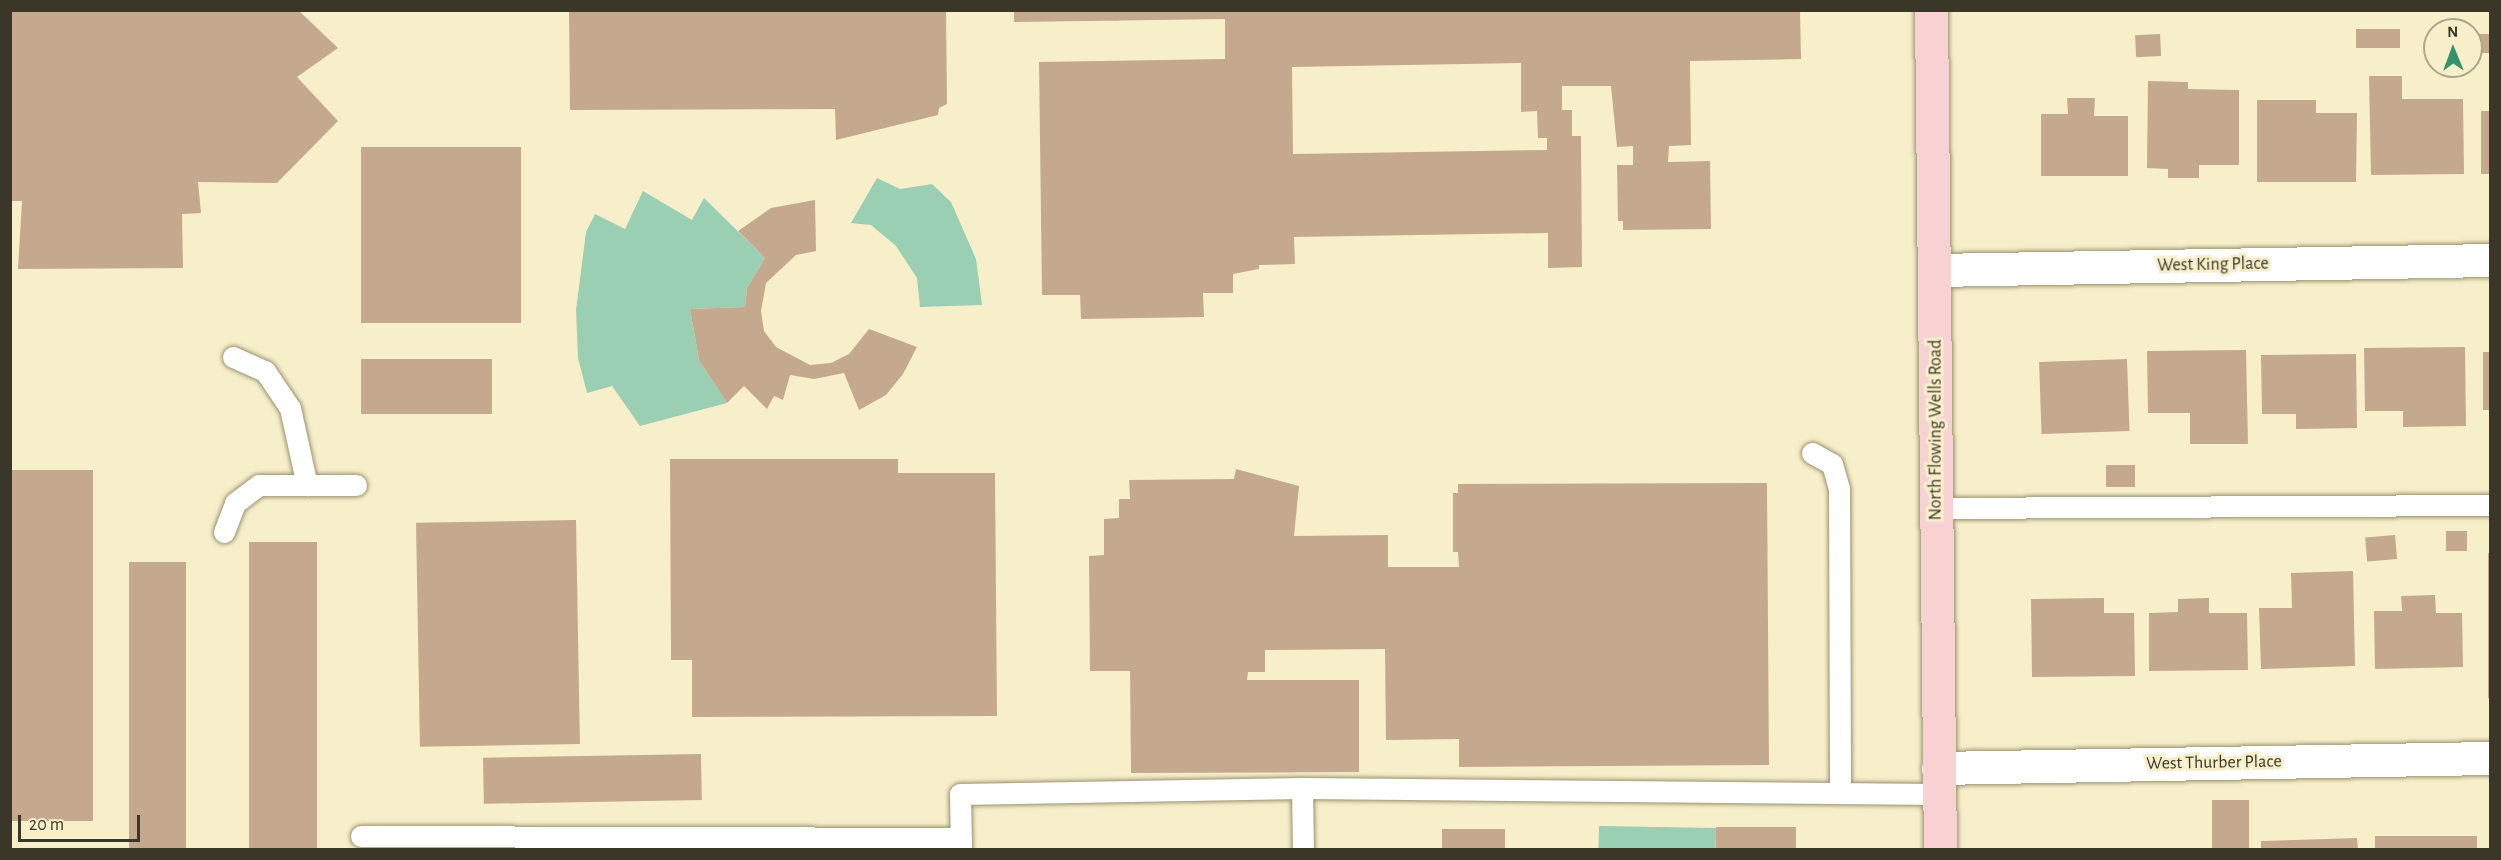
<!DOCTYPE html>
<html>
<head>
<meta charset="utf-8">
<style>
  body { margin:0 }
  #map { position:relative; width:2501px; height:860px; overflow:hidden; background:#f7efca; font-family:"Alegreya Sans",sans-serif }
  div>[style] { position:absolute }
  [style*='--x'] { left:calc(var(--x)*1px); top:calc(var(--y)*1px); width:calc(var(--w)*1px); rotate:calc(var(--a)*1deg) }
  .green>* { inset:0; background:#9acfb4; transform-origin:0 0 }
  .building>* { inset:0; background:#c4a98e; transform-origin:0 0 }
  .roads { filter:drop-shadow(0 0 2px #9a9270) drop-shadow(0 0 2px #9a9270) }
  .service>* { height:21px; margin:-10.5px; padding:0 10.5px; transform-origin:10.5px; border-radius:10.5px; background:#fff }
  .minor>* { height:33px; margin:-16.5px; padding:0 16.5px; transform-origin:16.5px; border-radius:16.5px; background:#fff }
  .primary>* { height:33px; margin:-16.5px; padding:0 16.5px; transform-origin:16.5px; border-radius:16.5px; background:#f8d2d3 }
  span { translate:-50% -50%; white-space:nowrap; text-align:center; line-height:1.15; -webkit-text-stroke:6px #f7efca; paint-order:stroke }
  .street-label { font-size:18px; color:#3a3729 }
  .frame { position:absolute; inset:0; border:12px solid #3a3729; pointer-events:none }
  .north { position:absolute; left:2423px; top:18px; width:60px; height:60px; box-sizing:border-box; background:#f7efca; border:2px solid #aba58a; border-radius:50%; rotate:359deg; font-size:16px; font-weight:700; line-height:24px; text-align:center; color:#3a3729 }
  .north::after { content:''; display:block; margin:auto; width:21px; height:27px; background:#33936d; clip-path:polygon(50% 0,100% 100%,50% 72%,0 100%) }
  .scale { position:absolute; left:18px; top:815px; width:122px; height:27px; box-sizing:border-box; border:3px solid #3a3729; border-top:0; padding-left:8px; font-size:18px; line-height:21px; white-space:nowrap; color:#3a3729; -webkit-text-stroke:4px #f7efca; paint-order:stroke }
</style>
</head>
<body>
<div id="map">
  <div class="green">
    <i style="clip-path:polygon(877px 178px,900px 189px,932px 184px,951px 202px,976px 259px,982px 305px,920px 307px,917px 278px,896px 246px,871px 225px,851px 223px)"></i>
    <i style="clip-path:polygon(643px 191px,692px 220px,704px 198px,765px 258px,747px 288px,745px 307px,690px 309px,699px 360px,727px 403px,640px 426px,612px 386px,587px 393px,578px 358px,576px 310px,586px 232px,595px 214px,625px 229px)"></i>
    <i style="left:1599px;top:826px;width:117px;height:24px;rotate:1deg"></i>
  </div>
  <div class="building">
    <i style="clip-path:polygon(10px 10px,298px 10px,338px 48px,297px 77px,338px 121px,277px 183px,198px 182px,201px 213px,182px 214px,183px 268px,18px 269px,22px 201px,10px 201px)"></i>
    <i style="clip-path:polygon(569px 10px,946px 10px,947px 104px,939px 108px,938px 115px,836px 140px,835px 109px,570px 110px)"></i>
    <i style="clip-path:polygon(evenodd,1014px 10px,1800px 10px,1801px 59px,1690px 61px,1691px 145px,1669px 146px,1668px 162px,1710px 161px,1711px 229px,1623px 230px,1623px 221px,1618px 221px,1617px 165px,1633px 165px,1633px 146px,1617px 147px,1611px 86px,1562px 86px,1562px 110px,1572px 110px,1572px 136px,1581px 136px,1582px 267px,1548px 268px,1548px 233px,1294px 237px,1295px 264px,1259px 265px,1259px 269px,1233px 274px,1233px 293px,1203px 293px,1204px 317px,1081px 319px,1080px 295px,1042px 295px,1039px 62px,1225px 59px,1225px 19px,1014px 22px,1014px 10px,1521px 63px,1521px 112px,1537px 111px,1538px 138px,1547px 138px,1547px 150px,1293px 154px,1292px 67px,1521px 63px)"></i>
    <i style="left:2356px;top:29px;width:44px;height:19px"></i>
    <i style="left:2160px;top:34px;width:22px;height:25px;rotate:87deg"></i>
    <i style="left:2490px;top:34px;width:19px;height:18px;rotate:90deg"></i>
    <i style="clip-path:polygon(2369px 76px,2402px 76px,2402px 99px,2463px 99px,2464px 174px,2371px 175px)"></i>
    <i style="clip-path:polygon(2148px 81px,2188px 82px,2188px 89px,2239px 90px,2239px 165px,2199px 165px,2199px 178px,2168px 178px,2168px 169px,2147px 168px)"></i>
    <i style="clip-path:polygon(2067px 98px,2095px 98px,2094px 116px,2128px 116px,2128px 176px,2041px 176px,2041px 114px,2068px 114px)"></i>
    <i style="clip-path:polygon(2257px 100px,2316px 100px,2316px 113px,2357px 113px,2356px 182px,2257px 182px)"></i>
    <i style="left:2481px;top:111px;width:9px;height:63px"></i>
    <i style="left:521px;top:147px;width:176px;height:160px;rotate:90deg"></i>
    <i style="clip-path:polygon(815px 200px,816px 251px,796px 255px,766px 283px,761px 311px,764px 331px,776px 347px,810px 365px,831px 363px,849px 354px,869px 329px,917px 347px,903px 374px,886px 395px,859px 410px,844px 373px,814px 379px,790px 375px,783px 400px,774px 396px,767px 409px,744px 386px,727px 403px,699px 360px,690px 309px,745px 307px,747px 288px,765px 258px,738px 231px,771px 208px)"></i>
    <i style="clip-path:polygon(2465px 347px,2466px 426px,2403px 427px,2403px 411px,2365px 411px,2364px 348px)"></i>
    <i style="clip-path:polygon(2246px 350px,2248px 444px,2190px 444px,2190px 413px,2148px 413px,2147px 351px)"></i>
    <i style="left:2483px;top:352px;width:7px;height:58px"></i>
    <i style="clip-path:polygon(2356px 354px,2357px 428px,2296px 429px,2296px 414px,2262px 414px,2261px 355px)"></i>
    <i style="left:361px;top:359px;width:131px;height:55px"></i>
    <i style="left:2127px;top:359px;width:72px;height:88px;rotate:88deg"></i>
    <i style="clip-path:polygon(670px 459px,898px 459px,898px 473px,995px 473px,997px 716px,692px 717px,692px 660px,671px 660px)"></i>
    <i style="left:2106px;top:465px;width:29px;height:22px"></i>
    <i style="clip-path:polygon(1236px 469px,1299px 486px,1294px 536px,1388px 535px,1388px 567px,1459px 567px,1458px 552px,1453px 552px,1453px 493px,1458px 493px,1458px 484px,1767px 483px,1769px 765px,1459px 767px,1459px 739px,1386px 740px,1385px 649px,1265px 650px,1265px 672px,1248px 672px,1247px 680px,1359px 680px,1359px 772px,1131px 773px,1130px 671px,1090px 671px,1089px 556px,1104px 555px,1104px 519px,1119px 518px,1119px 499px,1130px 499px,1129px 480px,1234px 479px)"></i>
    <i style="left:93px;top:470px;width:351px;height:83px;rotate:90deg"></i>
    <i style="left:576px;top:520px;width:224px;height:160px;rotate:89deg"></i>
    <i style="left:2446px;top:531px;width:21px;height:20px"></i>
    <i style="left:2395px;top:535px;width:24px;height:30px;rotate:85deg"></i>
    <i style="left:249px;top:542px;width:68px;height:308px"></i>
    <i style="left:2488px;top:553px;width:2px;height:145px"></i>
    <i style="left:186px;top:562px;width:288px;height:57px;rotate:90deg"></i>
    <i style="clip-path:polygon(2353px 571px,2355px 666px,2261px 669px,2259px 608px,2292px 608px,2291px 573px)"></i>
    <i style="clip-path:polygon(2435px 595px,2436px 613px,2462px 613px,2463px 667px,2375px 669px,2374px 611px,2402px 611px,2401px 596px)"></i>
    <i style="clip-path:polygon(2104px 598px,2104px 613px,2134px 613px,2135px 676px,2032px 677px,2031px 599px)"></i>
    <i style="clip-path:polygon(2209px 598px,2209px 613px,2247px 613px,2248px 670px,2149px 671px,2149px 613px,2178px 612px,2178px 599px)"></i>
    <i style="left:701px;top:754px;width:46px;height:218px;rotate:89deg"></i>
    <i style="left:2212px;top:800px;width:37px;height:50px"></i>
    <i style="left:1796px;top:827px;width:23px;height:80px;rotate:90deg"></i>
    <i style="left:1442px;top:829px;width:63px;height:21px"></i>
    <i style="left:2477px;top:836px;width:14px;height:102px;rotate:90deg"></i>
    <i style="clip-path:polygon(2357px 838px,2358px 850px,2261px 850px,2261px 841px)"></i>
  </div>
  <div class="roads">
    <div class="service">
      <i style="--x:233;--y:357;--w:35;--a:24"></i>
      <i style="--x:265;--y:371;--w:45;--a:56"></i>
      <i style="--x:290;--y:408;--w:79;--a:77.6"></i>
      <i style="--x:1812;--y:453;--w:23;--a:29"></i>
      <i style="--x:1832;--y:464;--w:25;--a:74"></i>
      <i style="--x:1839;--y:488;--w:303;--a:89.8"></i>
      <i style="--x:1935;--y:508;--w:555;--a:-0.31"></i>
      <i style="--x:224;--y:532;--w:31;--a:-69"></i>
      <i style="--x:235;--y:503;--w:30;--a:-37"></i>
      <i style="--x:259;--y:485;--w:97;--a:0"></i>
      <i style="--x:1302;--y:788;--w:62;--a:89.1"></i>
      <i style="--x:361;--y:836;--w:600;--a:0.19"></i>
      <i style="--x:961;--y:850;--w:56;--a:-91"></i>
      <i style="--x:960;--y:794;--w:342;--a:-1"></i>
      <i style="--x:1302;--y:788;--w:637;--a:0.54"></i>
    </div>
    <div class="minor">
      <i style="--x:1935;--y:270;--w:555;--a:-1.03"></i>
      <i style="--x:1938;--y:768;--w:552;--a:-1.04"></i>
    </div>
    <div class="primary">
      <i style="--x:1931;--y:10;--w:840;--a:89.39"></i>
    </div>
  </div>
  <div class="street-label">
    <span style="left:2213px;top:265px;rotate:-1deg">West King Place</span>
    <span style="left:1936px;top:430px;rotate:-90deg">North Flowing Wells Road</span>
    <span style="left:2214px;top:763px;rotate:-1deg">West Thurber Place</span>
  </div>
  <div class="frame"></div>
  <div class="north">N</div>
  <div class="scale">20 m</div>
</div>
</body>
</html>
